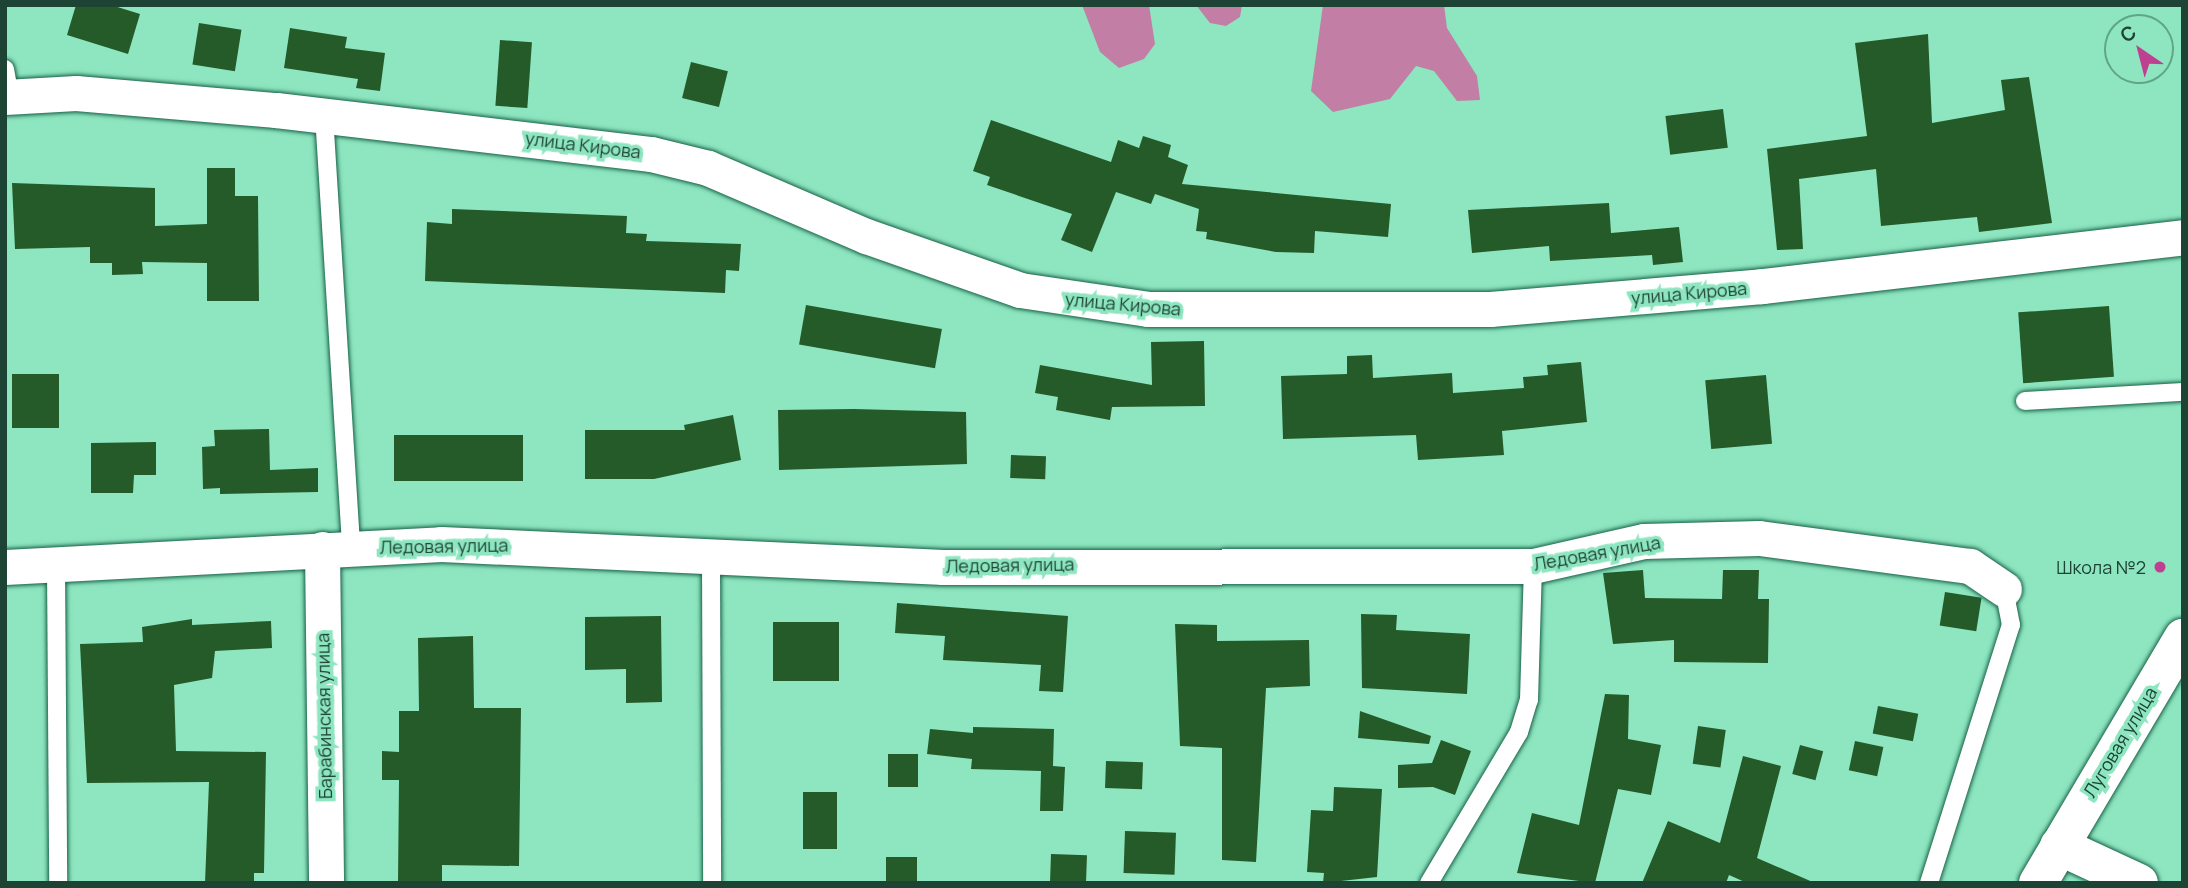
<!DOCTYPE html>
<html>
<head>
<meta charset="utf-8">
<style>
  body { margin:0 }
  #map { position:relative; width:2188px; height:888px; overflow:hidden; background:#8de6c0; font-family:Manrope,sans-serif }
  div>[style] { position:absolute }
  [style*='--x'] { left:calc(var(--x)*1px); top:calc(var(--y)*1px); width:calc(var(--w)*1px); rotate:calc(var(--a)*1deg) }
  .forest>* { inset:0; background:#c27ea4 }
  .building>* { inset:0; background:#255a29; transform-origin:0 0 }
  .roads { filter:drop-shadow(0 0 2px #186147) drop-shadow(0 0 2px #186147) }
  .lane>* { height:18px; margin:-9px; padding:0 9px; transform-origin:9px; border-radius:9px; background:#fff }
  .street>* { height:35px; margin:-17.5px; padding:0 17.5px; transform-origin:17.5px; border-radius:17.5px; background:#fff }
  .secondary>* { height:38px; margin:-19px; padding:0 19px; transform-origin:19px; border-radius:19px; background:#fff }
  .primary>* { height:38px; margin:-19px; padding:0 19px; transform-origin:19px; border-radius:19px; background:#fff }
  .dots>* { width:19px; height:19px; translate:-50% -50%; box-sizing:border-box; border:4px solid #8de6c0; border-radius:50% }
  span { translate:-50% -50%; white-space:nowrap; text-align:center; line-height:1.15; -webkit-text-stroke:7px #8de6c0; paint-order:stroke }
  .street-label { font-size:18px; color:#1d4334 }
  .poi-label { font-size:18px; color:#1d4334 }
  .right { translate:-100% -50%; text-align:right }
  .frame { position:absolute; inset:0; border:7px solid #1d4334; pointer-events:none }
  .north { position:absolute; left:2104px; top:14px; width:70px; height:70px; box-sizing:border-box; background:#8de6c0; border:2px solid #60a588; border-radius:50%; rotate:325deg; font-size:19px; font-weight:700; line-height:28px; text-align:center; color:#1d4334 }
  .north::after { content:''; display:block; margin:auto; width:24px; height:32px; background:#be4191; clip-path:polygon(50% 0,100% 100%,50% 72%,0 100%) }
</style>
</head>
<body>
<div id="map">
  <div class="forest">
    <i style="clip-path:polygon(1082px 5px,1149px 5px,1155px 44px,1144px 59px,1119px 68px,1100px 52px)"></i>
    <i style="clip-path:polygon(1196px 5px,1242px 5px,1240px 17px,1226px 26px,1210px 23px)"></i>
    <i style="clip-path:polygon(1323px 5px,1444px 5px,1447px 28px,1477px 76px,1480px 100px,1457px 101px,1434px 71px,1416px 66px,1390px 99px,1333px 112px,1311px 91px)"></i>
  </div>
  <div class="building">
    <i style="clip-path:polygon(76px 5px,111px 5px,140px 14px,128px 54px,67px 35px)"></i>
    <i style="left:199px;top:23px;width:43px;height:42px;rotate:9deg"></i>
    <i style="clip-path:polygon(290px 28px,347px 37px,345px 48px,385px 53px,380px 91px,356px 88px,358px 79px,284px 68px)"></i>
    <i style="clip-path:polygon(1928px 34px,1932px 123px,2005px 110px,2001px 80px,2029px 77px,2052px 223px,1979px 232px,1977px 217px,1881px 226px,1876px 169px,1799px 179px,1803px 249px,1777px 250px,1767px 149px,1867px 136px,1855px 43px)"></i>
    <i style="left:500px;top:40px;width:32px;height:66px;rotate:4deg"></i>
    <i style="left:691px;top:62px;width:38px;height:37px;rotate:14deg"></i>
    <i style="left:1723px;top:109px;width:39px;height:58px;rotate:83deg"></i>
    <i style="clip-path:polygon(991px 120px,1111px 162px,1118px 140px,1139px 148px,1143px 136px,1171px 145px,1168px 157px,1188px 165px,1182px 184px,1391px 204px,1388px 237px,1315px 231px,1314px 253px,1276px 252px,1206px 239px,1207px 232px,1196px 231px,1199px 209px,1155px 194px,1151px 204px,1116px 192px,1092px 252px,1061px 240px,1072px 214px,987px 185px,990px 177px,973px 171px)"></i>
    <i style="clip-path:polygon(207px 168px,235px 168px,235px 196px,258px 196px,259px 301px,207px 301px,207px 263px,142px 262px,143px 274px,112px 275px,112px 263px,90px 263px,90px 247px,15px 249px,12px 183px,155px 188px,155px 226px,207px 224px)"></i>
    <i style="clip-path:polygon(1609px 203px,1611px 233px,1679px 227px,1683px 262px,1653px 265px,1652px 255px,1550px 261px,1549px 246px,1472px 253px,1468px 210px)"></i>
    <i style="clip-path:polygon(452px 209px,627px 216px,626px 233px,647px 234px,646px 241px,741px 244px,739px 271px,726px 270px,725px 293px,425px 281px,427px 222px,452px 224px)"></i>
    <i style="left:806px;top:305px;width:138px;height:40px;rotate:10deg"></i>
    <i style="left:2109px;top:306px;width:71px;height:91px;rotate:86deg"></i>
    <i style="clip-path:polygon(1204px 341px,1205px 406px,1112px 407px,1110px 420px,1056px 410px,1058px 397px,1035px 393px,1040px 365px,1152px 385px,1151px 342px)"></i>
    <i style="clip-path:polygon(1372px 355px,1373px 378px,1452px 373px,1453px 393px,1524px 388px,1523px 377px,1548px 375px,1547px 365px,1581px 362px,1587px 422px,1502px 431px,1504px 455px,1418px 460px,1416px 435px,1283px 439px,1281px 376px,1347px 374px,1347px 356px)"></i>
    <i style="left:12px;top:374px;width:47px;height:54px"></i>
    <i style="left:1766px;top:375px;width:69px;height:61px;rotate:85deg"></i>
    <i style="clip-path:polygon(854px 409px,966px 412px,967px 464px,779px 470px,778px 410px)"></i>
    <i style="clip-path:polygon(733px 415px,741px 460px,654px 479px,585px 479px,585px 430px,685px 430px,684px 425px)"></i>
    <i style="clip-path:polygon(269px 429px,270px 470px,318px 468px,318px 492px,220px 494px,220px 488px,203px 489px,202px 447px,215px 446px,214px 430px)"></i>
    <i style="left:394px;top:435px;width:129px;height:46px"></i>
    <i style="clip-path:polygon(156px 442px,156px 475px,134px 475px,133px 493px,91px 493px,91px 443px)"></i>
    <i style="left:1011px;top:455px;width:35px;height:23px;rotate:2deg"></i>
    <i style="clip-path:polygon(1643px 570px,1645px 598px,1722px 599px,1723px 570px,1759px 570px,1758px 599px,1769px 599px,1768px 663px,1674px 662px,1674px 640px,1613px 644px,1603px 573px)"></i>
    <i style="left:1945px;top:592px;width:37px;height:34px;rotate:9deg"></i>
    <i style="clip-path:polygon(897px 603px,1068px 616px,1063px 692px,1039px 691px,1041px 665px,943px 660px,945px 636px,895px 633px)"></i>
    <i style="clip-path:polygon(1361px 614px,1397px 615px,1396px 630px,1470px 634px,1467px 694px,1362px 688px)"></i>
    <i style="clip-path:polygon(661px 616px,662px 702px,626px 703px,626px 669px,585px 670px,585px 617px)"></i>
    <i style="clip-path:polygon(192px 619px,192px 625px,271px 621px,272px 648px,215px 651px,212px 678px,174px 685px,176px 751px,266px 752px,264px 873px,254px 873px,254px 883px,205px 883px,209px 782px,87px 783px,80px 644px,143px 642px,142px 627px)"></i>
    <i style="left:773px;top:622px;width:66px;height:59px"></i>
    <i style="clip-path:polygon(1175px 624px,1217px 625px,1217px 641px,1309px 640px,1310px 686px,1266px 688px,1256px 862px,1222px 860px,1222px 748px,1180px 746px)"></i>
    <i style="clip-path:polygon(473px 636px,474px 708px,521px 708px,519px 866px,442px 865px,442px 883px,398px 883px,399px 780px,382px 780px,382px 751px,399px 752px,399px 711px,419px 711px,418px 638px)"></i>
    <i style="clip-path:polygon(1605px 694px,1629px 695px,1628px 739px,1661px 745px,1651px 795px,1618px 789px,1595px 883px,1517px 873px,1532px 813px,1579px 825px)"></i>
    <i style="left:1878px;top:706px;width:41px;height:28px;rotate:11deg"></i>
    <i style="clip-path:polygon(1360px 711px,1431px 736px,1429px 744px,1358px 738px)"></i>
    <i style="left:1698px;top:726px;width:28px;height:38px;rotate:8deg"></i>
    <i style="clip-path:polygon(973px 727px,1054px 729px,1053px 766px,1065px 767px,1063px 811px,1040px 811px,1041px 771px,971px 769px,972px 759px,927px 754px,930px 729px,973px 733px)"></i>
    <i style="clip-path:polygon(1441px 740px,1471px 751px,1455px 795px,1433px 787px,1398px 788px,1398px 765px,1432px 763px)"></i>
    <i style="left:1855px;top:741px;width:29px;height:30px;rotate:12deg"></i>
    <i style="left:1800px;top:745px;width:24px;height:30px;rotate:15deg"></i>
    <i style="left:888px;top:754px;width:30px;height:33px"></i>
    <i style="clip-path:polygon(1743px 756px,1781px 766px,1757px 858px,1815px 883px,1747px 883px,1729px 875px,1726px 883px,1642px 883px,1668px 821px,1720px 843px)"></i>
    <i style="left:1106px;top:761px;width:37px;height:27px;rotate:2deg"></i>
    <i style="clip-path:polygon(1334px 787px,1382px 789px,1377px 877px,1323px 883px,1324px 873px,1307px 872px,1311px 810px,1333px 811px)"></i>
    <i style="left:803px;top:792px;width:34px;height:57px"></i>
    <i style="left:1125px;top:831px;width:51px;height:42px;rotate:2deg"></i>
    <i style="left:1051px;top:854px;width:36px;height:29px;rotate:2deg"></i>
    <i style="left:886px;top:857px;width:31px;height:26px"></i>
  </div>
  <div class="roads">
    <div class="lane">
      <i style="--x:5;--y:69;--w:28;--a:80"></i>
      <i style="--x:324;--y:115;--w:434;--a:86.4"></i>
      <i style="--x:2025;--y:401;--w:158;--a:-3.3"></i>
      <i style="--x:711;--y:555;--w:328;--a:89.8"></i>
      <i style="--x:56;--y:565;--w:318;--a:89.6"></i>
      <i style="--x:1429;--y:883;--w:176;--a:-59.2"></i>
      <i style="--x:1519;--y:732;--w:34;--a:-73"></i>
      <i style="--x:1529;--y:700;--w:134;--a:-88.3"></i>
      <i style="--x:1929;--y:883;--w:271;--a:-72.4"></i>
      <i style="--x:2011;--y:625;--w:37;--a:-101"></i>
    </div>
    <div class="street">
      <i style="--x:5;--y:97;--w:71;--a:-3.2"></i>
      <i style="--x:76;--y:93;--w:201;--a:4.9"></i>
      <i style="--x:276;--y:110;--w:378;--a:6.7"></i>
      <i style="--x:651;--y:154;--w:59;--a:13.8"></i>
      <i style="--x:708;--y:168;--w:172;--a:23.3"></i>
      <i style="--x:866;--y:236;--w:163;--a:19.3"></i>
      <i style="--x:1020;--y:290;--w:129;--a:8.4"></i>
      <i style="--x:1148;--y:309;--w:342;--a:0"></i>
      <i style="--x:1490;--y:309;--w:273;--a:-4.8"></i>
      <i style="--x:1762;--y:286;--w:424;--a:-6.6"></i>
      <i style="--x:322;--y:549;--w:334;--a:89.3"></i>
      <i style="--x:5;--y:567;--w:437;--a:-3"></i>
      <i style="--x:441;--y:544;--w:503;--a:2.62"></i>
      <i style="--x:943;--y:567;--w:590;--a:-0.1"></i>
      <i style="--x:1533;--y:566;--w:114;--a:-12.7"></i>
      <i style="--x:1644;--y:541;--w:115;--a:-1.5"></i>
      <i style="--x:1759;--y:538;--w:213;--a:7.6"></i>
      <i style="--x:1970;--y:566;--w:41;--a:34.1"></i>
    </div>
    <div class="secondary">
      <i style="--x:2059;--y:846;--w:88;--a:24.8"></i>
    </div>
    <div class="primary">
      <i style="--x:2038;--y:883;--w:285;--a:-59.4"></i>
    </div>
  </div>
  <div class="dots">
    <i style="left:2160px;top:567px;background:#be4191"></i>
  </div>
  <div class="street-label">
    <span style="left:583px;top:145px;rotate:7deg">улица Кирова</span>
    <span style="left:1689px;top:293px;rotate:-5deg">улица Кирова</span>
    <span style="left:1123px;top:304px;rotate:5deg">улица Кирова</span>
    <span style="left:444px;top:546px;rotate:-1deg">Ледовая улица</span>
    <span style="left:1597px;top:553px;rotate:-10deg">Ледовая улица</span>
    <span style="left:1010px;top:565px;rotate:-1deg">Ледовая улица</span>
    <span style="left:324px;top:716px;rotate:-91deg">Барабинская улица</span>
    <span style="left:2120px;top:742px;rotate:-59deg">Луговая улица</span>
  </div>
  <div class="poi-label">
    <span class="right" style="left:2146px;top:567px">Школа №2</span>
  </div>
  <div class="frame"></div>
  <div class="north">С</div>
</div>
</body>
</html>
